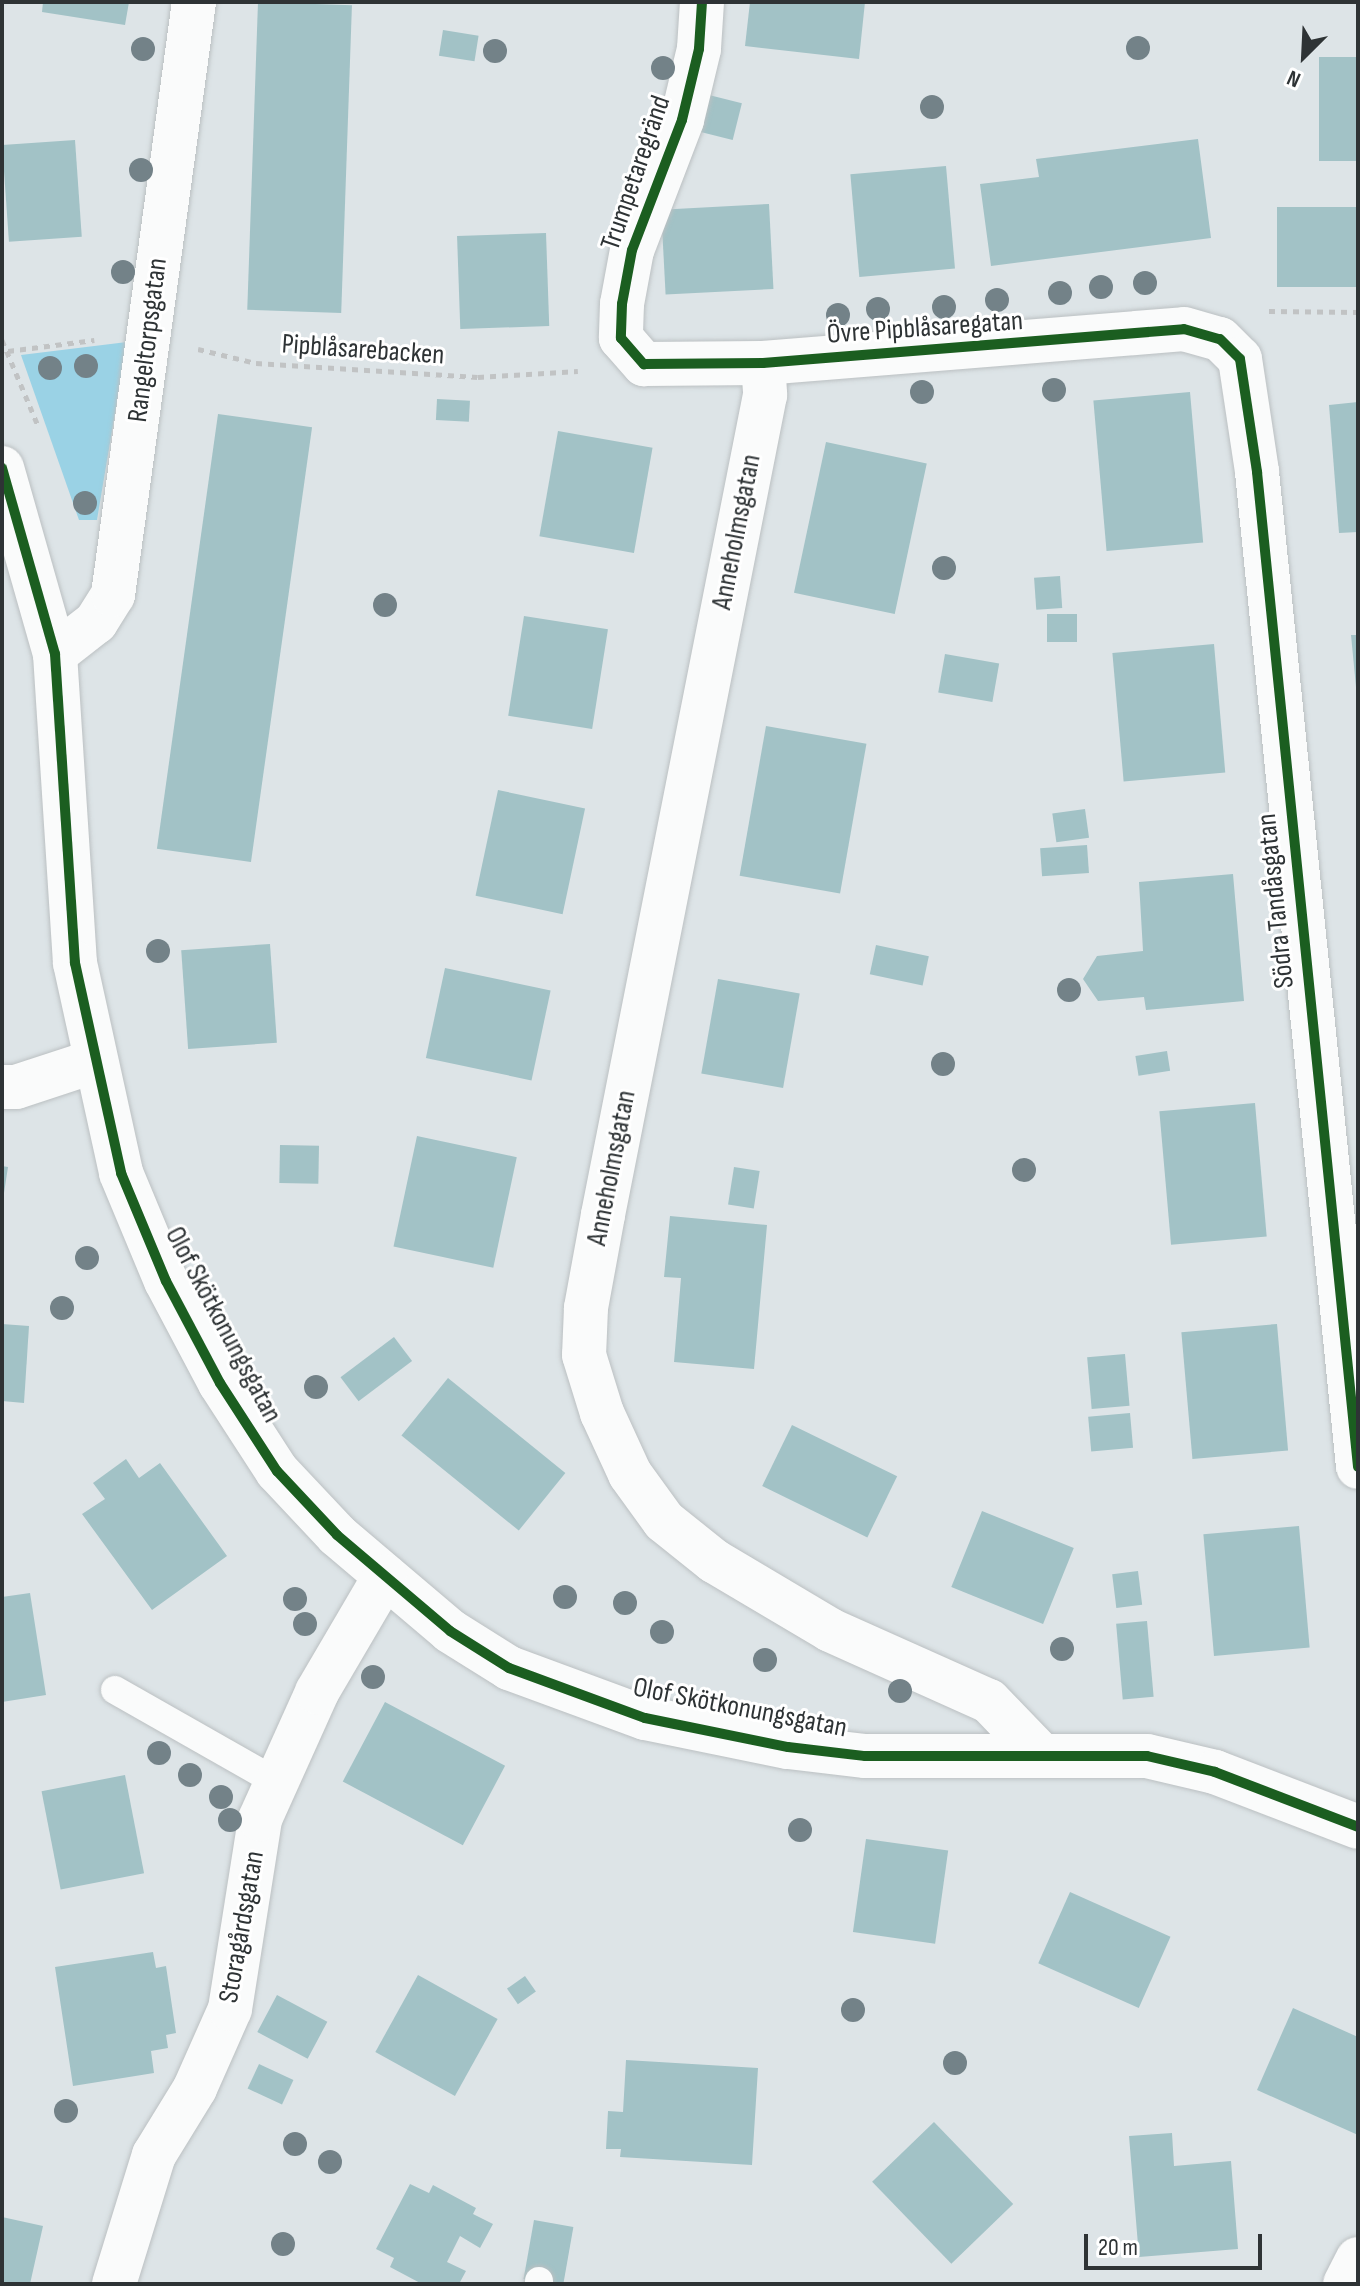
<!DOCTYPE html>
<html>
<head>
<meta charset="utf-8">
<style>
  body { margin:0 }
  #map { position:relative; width:1360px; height:2286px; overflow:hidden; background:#dde4e7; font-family:"Sofia Sans Condensed",sans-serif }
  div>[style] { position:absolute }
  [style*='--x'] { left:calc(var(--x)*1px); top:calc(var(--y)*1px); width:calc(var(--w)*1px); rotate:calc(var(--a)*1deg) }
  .green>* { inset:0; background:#9ad2e5 }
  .building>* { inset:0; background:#a2c2c6; transform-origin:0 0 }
  .path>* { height:5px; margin-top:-2.5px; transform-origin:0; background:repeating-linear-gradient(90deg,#c1c3c4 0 6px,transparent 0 12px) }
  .roads { filter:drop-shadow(0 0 2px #bbc0c2) drop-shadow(0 0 2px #bbc0c2) }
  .service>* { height:28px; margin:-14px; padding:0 14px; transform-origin:14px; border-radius:14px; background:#fafbfb }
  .minor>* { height:44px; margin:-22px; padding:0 22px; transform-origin:22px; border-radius:22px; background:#fafbfb }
  .cycleway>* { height:10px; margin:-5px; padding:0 5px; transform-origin:5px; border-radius:5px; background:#1b5e20 }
  .trees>* { width:24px; height:24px; margin:-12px; border-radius:50%; background:#738288 }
  span { translate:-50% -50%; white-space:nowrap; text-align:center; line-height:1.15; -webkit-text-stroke:6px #fff; paint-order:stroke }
  .street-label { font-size:28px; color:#2e3335 }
  .frame { position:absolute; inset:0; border:4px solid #2e3335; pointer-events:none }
  .north { position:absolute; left:1264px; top:16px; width:80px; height:80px; -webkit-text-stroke:6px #fff; paint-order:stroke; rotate:204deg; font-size:22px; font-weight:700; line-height:32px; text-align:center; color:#2e3335 }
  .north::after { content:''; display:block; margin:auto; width:28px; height:36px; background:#2e3335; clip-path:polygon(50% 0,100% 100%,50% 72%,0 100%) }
  .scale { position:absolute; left:1084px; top:2234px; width:178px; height:36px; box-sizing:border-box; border:4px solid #2e3335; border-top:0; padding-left:10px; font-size:24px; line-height:28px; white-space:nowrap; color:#2e3335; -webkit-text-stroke:6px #fff; paint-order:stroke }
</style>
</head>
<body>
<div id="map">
  <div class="green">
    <i style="clip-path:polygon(127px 342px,97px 520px,79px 520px,21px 355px)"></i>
  </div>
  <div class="building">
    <i style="clip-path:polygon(43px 2px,129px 2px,125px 25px,42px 12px)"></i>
    <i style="left:258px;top:2px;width:94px;height:308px;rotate:2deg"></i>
    <i style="clip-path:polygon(750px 2px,865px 2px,859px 59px,745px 46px)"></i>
    <i style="left:443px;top:30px;width:36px;height:26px;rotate:9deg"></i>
    <i style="left:1358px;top:57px;width:104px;height:39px;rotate:90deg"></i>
    <i style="left:705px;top:94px;width:38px;height:38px;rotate:14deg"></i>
    <i style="clip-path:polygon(1198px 139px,1211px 238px,991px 266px,980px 184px,1039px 177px,1036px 159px)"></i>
    <i style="left:75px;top:140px;width:97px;height:73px;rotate:86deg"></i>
    <i style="left:946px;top:166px;width:103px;height:96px;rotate:85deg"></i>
    <i style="left:769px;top:204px;width:85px;height:108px;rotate:87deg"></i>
    <i style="left:1358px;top:207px;width:80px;height:81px;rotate:90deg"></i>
    <i style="left:546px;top:233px;width:93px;height:89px;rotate:88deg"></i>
    <i style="left:1190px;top:392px;width:151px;height:97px;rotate:85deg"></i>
    <i style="left:437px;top:399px;width:33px;height:21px;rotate:3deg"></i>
    <i style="clip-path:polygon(1358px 402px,1358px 532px,1339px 533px,1329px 405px)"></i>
    <i style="left:218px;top:414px;width:95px;height:439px;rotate:8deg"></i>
    <i style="left:558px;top:431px;width:96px;height:107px;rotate:10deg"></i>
    <i style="left:826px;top:442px;width:103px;height:154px;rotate:12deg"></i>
    <i style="left:1060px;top:576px;width:32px;height:26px;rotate:86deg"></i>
    <i style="left:1047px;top:614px;width:30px;height:28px"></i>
    <i style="left:524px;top:616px;width:85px;height:101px;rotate:9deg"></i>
    <i style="clip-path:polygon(1351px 635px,1358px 635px,1358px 687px,1356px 687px)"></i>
    <i style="left:1214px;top:644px;width:129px;height:102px;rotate:85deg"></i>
    <i style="left:945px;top:654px;width:55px;height:39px;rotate:10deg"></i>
    <i style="left:766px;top:726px;width:102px;height:152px;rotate:10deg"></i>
    <i style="left:498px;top:790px;width:89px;height:108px;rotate:12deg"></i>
    <i style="left:1085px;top:809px;width:29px;height:33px;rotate:82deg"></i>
    <i style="left:1087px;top:845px;width:28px;height:47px;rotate:86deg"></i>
    <i style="clip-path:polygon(1233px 874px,1244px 1001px,1146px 1010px,1144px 997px,1098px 1001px,1083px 979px,1097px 956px,1143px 951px,1139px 882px)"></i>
    <i style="left:270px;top:944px;width:99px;height:89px;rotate:86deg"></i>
    <i style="left:876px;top:945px;width:54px;height:30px;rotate:12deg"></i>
    <i style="left:445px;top:968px;width:108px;height:92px;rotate:12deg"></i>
    <i style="left:718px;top:979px;width:83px;height:96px;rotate:10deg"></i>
    <i style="left:1167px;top:1051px;width:20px;height:32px;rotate:81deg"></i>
    <i style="left:1255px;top:1103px;width:134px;height:96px;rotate:85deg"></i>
    <i style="left:417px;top:1136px;width:102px;height:113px;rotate:12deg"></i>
    <i style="left:280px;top:1145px;width:39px;height:38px;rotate:1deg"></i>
    <i style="clip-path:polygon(2px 1166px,8px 1167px,4px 1193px,2px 1193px)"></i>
    <i style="left:734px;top:1167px;width:26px;height:38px;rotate:9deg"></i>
    <i style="clip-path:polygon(670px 1216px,767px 1225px,754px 1369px,674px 1362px,681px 1278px,664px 1277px)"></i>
    <i style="clip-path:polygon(2px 1324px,29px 1326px,24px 1403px,2px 1401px)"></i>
    <i style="left:1277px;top:1324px;width:127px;height:96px;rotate:85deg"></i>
    <i style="left:394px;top:1337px;width:30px;height:67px;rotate:53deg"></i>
    <i style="left:1125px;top:1354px;width:52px;height:38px;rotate:85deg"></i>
    <i style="left:448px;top:1378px;width:151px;height:74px;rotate:39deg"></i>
    <i style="left:1130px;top:1413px;width:35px;height:42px;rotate:85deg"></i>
    <i style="left:792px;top:1425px;width:117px;height:68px;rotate:26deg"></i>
    <i style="clip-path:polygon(126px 1459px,139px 1478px,160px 1463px,227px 1556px,152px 1610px,82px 1514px,105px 1499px,93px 1483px)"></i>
    <i style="left:982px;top:1511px;width:99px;height:82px;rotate:22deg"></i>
    <i style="left:1299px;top:1526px;width:122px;height:96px;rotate:85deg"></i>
    <i style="left:1138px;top:1571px;width:34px;height:26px;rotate:83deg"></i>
    <i style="clip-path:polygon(30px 1593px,46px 1695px,2px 1702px,2px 1597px)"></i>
    <i style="left:1147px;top:1621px;width:76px;height:31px;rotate:85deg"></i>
    <i style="left:385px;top:1702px;width:136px;height:90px;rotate:28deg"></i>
    <i style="left:125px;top:1775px;width:100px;height:85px;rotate:79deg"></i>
    <i style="left:866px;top:1839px;width:83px;height:94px;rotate:8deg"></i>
    <i style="left:1070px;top:1892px;width:110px;height:78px;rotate:24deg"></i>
    <i style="clip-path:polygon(153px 1952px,156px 1968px,166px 1966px,176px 2033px,166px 2035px,168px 2048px,151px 2051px,154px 2073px,73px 2086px,55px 1967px)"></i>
    <i style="left:418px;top:1975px;width:91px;height:88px;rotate:29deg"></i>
    <i style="left:525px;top:1976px;width:19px;height:22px;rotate:55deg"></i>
    <i style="left:277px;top:1995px;width:57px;height:42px;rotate:28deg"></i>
    <i style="clip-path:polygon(1293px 2008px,1358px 2037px,1358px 2135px,1257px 2090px)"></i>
    <i style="clip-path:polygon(626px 2060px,758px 2068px,752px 2165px,620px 2157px,621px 2149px,606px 2149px,608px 2111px,623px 2112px)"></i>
    <i style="left:259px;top:2064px;width:38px;height:27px;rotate:25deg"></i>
    <i style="left:934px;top:2122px;width:114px;height:86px;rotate:46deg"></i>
    <i style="clip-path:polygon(1172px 2133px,1174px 2166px,1231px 2161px,1238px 2249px,1139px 2257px,1129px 2136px)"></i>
    <i style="clip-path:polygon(410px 2184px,429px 2193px,433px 2185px,476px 2208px,473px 2214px,493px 2224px,480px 2248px,460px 2236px,447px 2262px,466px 2271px,459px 2284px,422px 2284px,390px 2267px,394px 2258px,376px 2249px)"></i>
    <i style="clip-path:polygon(2px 2217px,43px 2226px,30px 2284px,2px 2284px)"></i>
    <i style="left:534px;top:2220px;width:40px;height:60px;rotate:10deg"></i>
  </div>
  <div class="path">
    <i style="--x:1269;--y:311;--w:89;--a:0.6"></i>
    <i style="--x:2;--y:340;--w:95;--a:67.2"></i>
    <i style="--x:198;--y:349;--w:60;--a:13.6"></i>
    <i style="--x:256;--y:363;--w:222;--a:3.6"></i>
    <i style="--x:478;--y:377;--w:100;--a:-3.4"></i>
    <i style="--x:8;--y:351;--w:87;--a:-7.3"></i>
  </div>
  <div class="roads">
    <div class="service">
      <i style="--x:115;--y:1690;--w:184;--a:29.6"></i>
      <i style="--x:539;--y:2284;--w:3;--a:-90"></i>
    </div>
    <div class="minor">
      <i style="--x:702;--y:2;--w:47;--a:93.7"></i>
      <i style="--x:699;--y:49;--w:73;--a:103.5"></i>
      <i style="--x:682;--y:120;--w:139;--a:111"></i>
      <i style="--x:632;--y:250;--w:55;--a:100.5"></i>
      <i style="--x:622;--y:304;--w:34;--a:92"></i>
      <i style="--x:621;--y:338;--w:35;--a:49"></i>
      <i style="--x:644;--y:364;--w:119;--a:-0.5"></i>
      <i style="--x:763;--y:363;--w:422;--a:-4.6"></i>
      <i style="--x:1184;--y:329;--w:37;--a:16"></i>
      <i style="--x:1220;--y:339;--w:28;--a:45"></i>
      <i style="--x:1240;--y:359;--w:114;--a:81.4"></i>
      <i style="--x:1257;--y:472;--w:1000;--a:84.2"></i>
      <i style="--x:763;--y:363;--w:32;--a:86"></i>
      <i style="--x:765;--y:395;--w:836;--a:101.18"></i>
      <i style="--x:603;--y:1215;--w:95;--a:100.4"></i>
      <i style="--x:586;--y:1308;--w:47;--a:92.4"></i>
      <i style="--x:584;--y:1355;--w:61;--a:72.8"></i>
      <i style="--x:602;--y:1413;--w:67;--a:65.3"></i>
      <i style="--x:630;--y:1474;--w:58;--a:54.1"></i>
      <i style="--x:664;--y:1521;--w:64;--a:38.7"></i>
      <i style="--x:714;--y:1561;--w:135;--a:30.7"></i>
      <i style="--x:830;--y:1630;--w:174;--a:24.1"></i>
      <i style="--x:989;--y:1701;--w:72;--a:46.1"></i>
      <i style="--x:2;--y:468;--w:193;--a:74.1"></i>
      <i style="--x:55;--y:654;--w:310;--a:86.3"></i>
      <i style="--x:75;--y:963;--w:215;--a:77.6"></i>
      <i style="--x:121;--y:1173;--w:117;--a:67.4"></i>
      <i style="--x:166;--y:1281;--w:115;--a:62.1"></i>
      <i style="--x:220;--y:1383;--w:105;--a:57.1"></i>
      <i style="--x:277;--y:1471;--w:88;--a:46.8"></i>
      <i style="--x:337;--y:1535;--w:148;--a:40.3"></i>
      <i style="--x:450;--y:1631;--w:70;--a:32.1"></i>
      <i style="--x:509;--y:1668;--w:145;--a:20.2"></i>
      <i style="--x:645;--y:1718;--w:146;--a:11.5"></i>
      <i style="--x:788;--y:1747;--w:78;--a:6.7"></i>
      <i style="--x:865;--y:1756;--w:282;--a:0"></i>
      <i style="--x:1147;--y:1756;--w:70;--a:13.2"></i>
      <i style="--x:1215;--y:1772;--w:153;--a:21"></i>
      <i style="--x:55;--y:654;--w:52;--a:-38"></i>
      <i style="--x:96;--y:622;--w:32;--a:-58"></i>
      <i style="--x:113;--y:595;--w:599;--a:-82.22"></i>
      <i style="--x:2;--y:1087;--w:14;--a:0"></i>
      <i style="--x:16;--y:1087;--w:83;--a:-18.2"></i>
      <i style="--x:114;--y:2284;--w:135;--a:-72.8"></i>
      <i style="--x:154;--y:2155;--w:79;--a:-58.5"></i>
      <i style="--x:195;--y:2088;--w:86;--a:-66.1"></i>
      <i style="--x:230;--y:2009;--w:192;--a:-81"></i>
      <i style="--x:260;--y:1819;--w:139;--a:-65.8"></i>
      <i style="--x:317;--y:1692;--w:134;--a:-59.6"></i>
      <i style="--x:1345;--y:2284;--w:28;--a:-63"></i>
    </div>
  </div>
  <div class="cycleway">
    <i style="--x:702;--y:2;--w:47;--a:93.7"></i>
    <i style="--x:699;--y:49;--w:73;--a:103.5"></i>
    <i style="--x:682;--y:120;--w:139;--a:111"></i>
    <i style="--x:632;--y:250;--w:55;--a:100.5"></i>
    <i style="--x:622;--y:304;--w:34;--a:92"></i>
    <i style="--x:621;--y:338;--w:35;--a:49"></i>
    <i style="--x:644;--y:364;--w:119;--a:-0.5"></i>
    <i style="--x:763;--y:363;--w:422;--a:-4.6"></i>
    <i style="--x:1184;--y:329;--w:37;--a:16"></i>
    <i style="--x:1220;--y:339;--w:28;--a:45"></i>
    <i style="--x:1240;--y:359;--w:114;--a:81.4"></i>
    <i style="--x:1257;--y:472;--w:1000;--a:84.2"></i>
    <i style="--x:2;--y:468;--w:193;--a:74.1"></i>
    <i style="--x:55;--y:654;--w:310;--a:86.3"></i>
    <i style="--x:75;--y:963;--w:215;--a:77.6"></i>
    <i style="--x:121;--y:1173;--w:117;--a:67.4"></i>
    <i style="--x:166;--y:1281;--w:115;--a:62.1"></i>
    <i style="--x:220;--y:1383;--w:105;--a:57.1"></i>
    <i style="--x:277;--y:1471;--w:88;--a:46.8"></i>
    <i style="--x:337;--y:1535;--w:148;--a:40.3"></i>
    <i style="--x:450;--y:1631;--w:70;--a:32.1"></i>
    <i style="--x:509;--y:1668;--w:145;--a:20.2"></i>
    <i style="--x:645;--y:1718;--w:146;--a:11.5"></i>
    <i style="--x:788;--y:1747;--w:78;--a:6.7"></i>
    <i style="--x:865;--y:1756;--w:282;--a:0"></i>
    <i style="--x:1147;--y:1756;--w:70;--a:13.2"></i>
    <i style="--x:1215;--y:1772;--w:153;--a:21"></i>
  </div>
  <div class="trees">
    <i style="left:1138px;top:48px"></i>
    <i style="left:143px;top:49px"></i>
    <i style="left:495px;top:51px"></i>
    <i style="left:663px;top:68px"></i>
    <i style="left:932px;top:107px"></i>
    <i style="left:141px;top:170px"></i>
    <i style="left:123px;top:272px"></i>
    <i style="left:1145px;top:283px"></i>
    <i style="left:1101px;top:287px"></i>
    <i style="left:1060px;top:293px"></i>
    <i style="left:997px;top:300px"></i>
    <i style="left:944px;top:307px"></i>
    <i style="left:878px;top:309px"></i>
    <i style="left:838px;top:315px"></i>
    <i style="left:86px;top:366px"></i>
    <i style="left:50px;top:368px"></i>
    <i style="left:1054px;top:390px"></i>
    <i style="left:922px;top:392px"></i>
    <i style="left:85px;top:503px"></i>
    <i style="left:944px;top:568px"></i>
    <i style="left:385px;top:605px"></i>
    <i style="left:158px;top:951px"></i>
    <i style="left:1069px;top:990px"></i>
    <i style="left:943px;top:1064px"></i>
    <i style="left:1024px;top:1170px"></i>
    <i style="left:87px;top:1258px"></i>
    <i style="left:62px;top:1308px"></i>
    <i style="left:316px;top:1387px"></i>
    <i style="left:565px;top:1597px"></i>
    <i style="left:295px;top:1599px"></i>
    <i style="left:625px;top:1603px"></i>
    <i style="left:305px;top:1624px"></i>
    <i style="left:662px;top:1632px"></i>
    <i style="left:1062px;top:1649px"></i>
    <i style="left:765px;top:1660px"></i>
    <i style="left:373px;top:1677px"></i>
    <i style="left:900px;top:1691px"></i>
    <i style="left:159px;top:1753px"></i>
    <i style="left:190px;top:1775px"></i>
    <i style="left:221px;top:1797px"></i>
    <i style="left:230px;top:1820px"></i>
    <i style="left:800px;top:1830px"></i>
    <i style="left:853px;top:2010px"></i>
    <i style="left:955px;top:2063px"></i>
    <i style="left:66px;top:2111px"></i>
    <i style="left:295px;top:2144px"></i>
    <i style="left:330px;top:2162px"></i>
    <i style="left:283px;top:2244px"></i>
  </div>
  <div class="street-label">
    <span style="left:636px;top:173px;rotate:-71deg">Trumpetaregränd</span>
    <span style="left:925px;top:328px;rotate:-4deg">Övre Pipblåsaregatan</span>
    <span style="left:148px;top:340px;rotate:-83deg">Rangeltorpsgatan</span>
    <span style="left:363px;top:350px;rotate:4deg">Pipblåsarebacken</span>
    <span style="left:737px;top:532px;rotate:-79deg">Anneholmsgatan</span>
    <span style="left:1276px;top:901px;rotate:-96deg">Södra Tandåsgatan</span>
    <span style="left:612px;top:1168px;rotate:-79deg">Anneholmsgatan</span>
    <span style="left:223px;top:1325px;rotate:62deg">Olof Skötkonungsgatan</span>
    <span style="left:740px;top:1708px;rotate:11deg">Olof Skötkonungsgatan</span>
    <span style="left:242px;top:1927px;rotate:-80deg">Storagårdsgatan</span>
  </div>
  <div class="frame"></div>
  <div class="north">N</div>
  <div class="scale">20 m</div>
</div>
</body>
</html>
